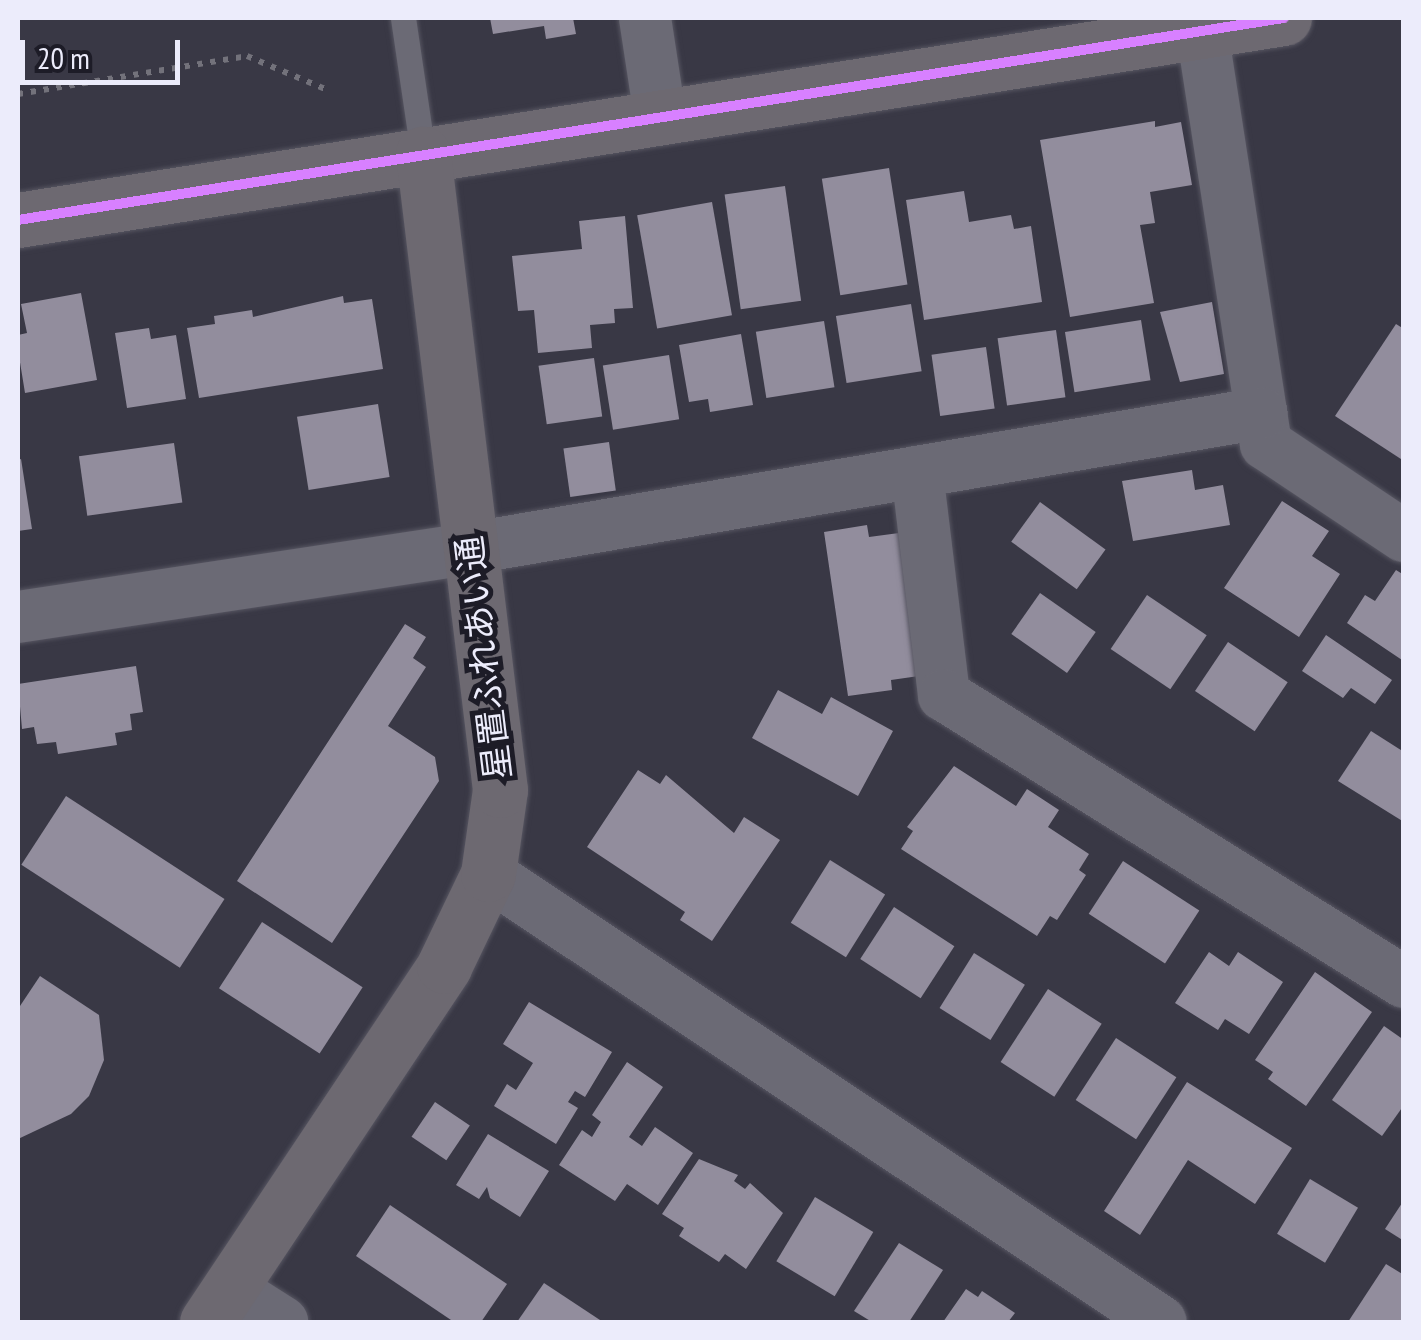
<!DOCTYPE html>
<html>
<head>
<meta charset="utf-8">
<style>
  body { margin:0 }
  #map { position:relative; width:1421px; height:1340px; overflow:hidden; background:#393845; font-family:"PT Sans Narrow","Noto Sans JP",sans-serif }
  div>[style] { position:absolute }
  [style*='--x'] { left:calc(var(--x)*1px); top:calc(var(--y)*1px); width:calc(var(--w)*1px); rotate:calc(var(--a)*1deg) }
  .building>* { inset:0; background:#928d9d; transform-origin:0 0 }
  .path>* { height:6px; margin-top:-3px; transform-origin:0; background:repeating-linear-gradient(90deg,#73727b 0 5px,transparent 0 13px) }
  .roads { filter:drop-shadow(0 0 2px #565561) drop-shadow(0 0 2px #565561) }
  .lane>* { height:25px; margin:-12.5px; padding:0 12.5px; transform-origin:12.5px; border-radius:12.5px; background:#6b6a75 }
  .street>* { height:52px; margin:-26px; padding:0 26px; transform-origin:26px; border-radius:26px; background:#6b6a75 }
  .secondary>* { height:55px; margin:-27.5px; padding:0 27.5px; transform-origin:27.5px; border-radius:27.5px; background:#6d6971 }
  .bus-1>* { height:10px; margin:-5px; padding:0 5px; transform-origin:5px; border-radius:5px; background:#d880ff }
  span { translate:-50% -50%; white-space:nowrap; text-align:center; line-height:1.15; -webkit-text-stroke:10px #1d1c27; paint-order:stroke }
  .street-label { font-size:35px; color:#ececfb }
  .frame { position:absolute; inset:0; border:20px solid #ececfb; pointer-events:none }
  .scale { position:absolute; left:20px; top:40px; width:160px; height:45px; box-sizing:border-box; border:5px solid #ececfb; border-top:0; padding-left:12px; font-size:30px; line-height:35px; white-space:nowrap; color:#ececfb; -webkit-text-stroke:8px #1d1c27; paint-order:stroke }
</style>
</head>
<body>
<div id="map">
  <div class="building">
    <i style="clip-path:polygon(490px 18px,573px 18px,576px 34px,546px 39px,544px 26px,493px 34px)"></i>
    <i style="clip-path:polygon(1155px 121px,1155px 127px,1181px 122px,1192px 185px,1150px 192px,1155px 223px,1140px 225px,1154px 303px,1070px 317px,1040px 140px)"></i>
    <i style="left:889px;top:168px;width:118px;height:68px;rotate:81deg"></i>
    <i style="left:785px;top:186px;width:116px;height:61px;rotate:82deg"></i>
    <i style="clip-path:polygon(964px 191px,969px 222px,1011px 215px,1014px 229px,1031px 226px,1042px 302px,924px 320px,906px 200px)"></i>
    <i style="left:712px;top:202px;width:115px;height:76px;rotate:80deg"></i>
    <i style="clip-path:polygon(625px 216px,633px 308px,614px 309px,615px 323px,590px 325px,592px 348px,538px 353px,534px 310px,518px 311px,512px 256px,582px 249px,579px 221px)"></i>
    <i style="clip-path:polygon(81px 293px,97px 380px,25px 393px,18px 350px,18px 335px,27px 333px,21px 304px)"></i>
    <i style="clip-path:polygon(343px 296px,344px 303px,372px 299px,383px 369px,199px 398px,187px 328px,215px 324px,214px 316px,252px 310px,253px 317px)"></i>
    <i style="clip-path:polygon(1212px 302px,1224px 374px,1180px 382px,1160px 312px)"></i>
    <i style="left:911px;top:304px;width:68px;height:76px;rotate:81deg"></i>
    <i style="left:1141px;top:320px;width:61px;height:77px;rotate:81deg"></i>
    <i style="left:824px;top:321px;width:67px;height:69px;rotate:81deg"></i>
    <i style="clip-path:polygon(1396px 324px,1404px 329px,1404px 461px,1335px 416px)"></i>
    <i style="clip-path:polygon(149px 328px,151px 339px,176px 335px,186px 399px,127px 408px,115px 333px)"></i>
    <i style="left:1056px;top:330px;width:68px;height:59px;rotate:82deg"></i>
    <i style="clip-path:polygon(741px 334px,753px 405px,710px 412px,708px 399px,689px 402px,679px 345px)"></i>
    <i style="left:986px;top:347px;width:62px;height:55px;rotate:82deg"></i>
    <i style="left:669px;top:355px;width:65px;height:67px;rotate:81deg"></i>
    <i style="left:594px;top:358px;width:59px;height:56px;rotate:82deg"></i>
    <i style="left:378px;top:404px;width:74px;height:82px;rotate:81deg"></i>
    <i style="left:609px;top:442px;width:49px;height:46px;rotate:82deg"></i>
    <i style="left:174px;top:443px;width:60px;height:96px;rotate:82deg"></i>
    <i style="clip-path:polygon(21px 459px,32px 529px,18px 531px,18px 460px)"></i>
    <i style="clip-path:polygon(1192px 470px,1195px 490px,1223px 485px,1230px 525px,1133px 541px,1122px 481px)"></i>
    <i style="clip-path:polygon(1282px 501px,1329px 531px,1312px 556px,1340px 574px,1299px 637px,1224px 588px)"></i>
    <i style="left:1040px;top:502px;width:81px;height:49px;rotate:36deg"></i>
    <i style="clip-path:polygon(867px 525px,869px 537px,899px 533px,919px 676px,891px 680px,892px 690px,848px 696px,824px 532px)"></i>
    <i style="clip-path:polygon(1396px 570px,1404px 575px,1402px 660px,1347px 623px,1365px 595px,1375px 601px)"></i>
    <i style="left:1040px;top:593px;width:68px;height:50px;rotate:35deg"></i>
    <i style="left:1147px;top:595px;width:72px;height:65px;rotate:34deg"></i>
    <i style="clip-path:polygon(405px 624px,426px 637px,413px 658px,426px 667px,388px 726px,435px 757px,439px 781px,332px 943px,237px 881px)"></i>
    <i style="clip-path:polygon(1326px 635px,1392px 680px,1375px 704px,1351px 688px,1343px 698px,1302px 671px)"></i>
    <i style="left:1228px;top:642px;width:72px;height:59px;rotate:34deg"></i>
    <i style="clip-path:polygon(136px 666px,143px 712px,130px 714px,132px 730px,115px 733px,117px 745px,58px 754px,56px 742px,37px 744px,34px 727px,22px 729px,18px 684px)"></i>
    <i style="clip-path:polygon(778px 690px,822px 714px,831px 697px,893px 731px,858px 796px,752px 738px)"></i>
    <i style="clip-path:polygon(1371px 731px,1404px 752px,1404px 822px,1338px 781px)"></i>
    <i style="clip-path:polygon(954px 766px,1016px 806px,1027px 789px,1059px 810px,1048px 827px,1089px 854px,1079px 870px,1086px 875px,1057px 920px,1050px 916px,1037px 936px,901px 849px,913px 831px,907px 827px)"></i>
    <i style="clip-path:polygon(638px 770px,660px 784px,666px 775px,734px 833px,744px 817px,780px 840px,712px 941px,680px 920px,685px 912px,587px 847px)"></i>
    <i style="left:66px;top:796px;width:189px;height:82px;rotate:33deg"></i>
    <i style="left:830px;top:860px;width:65px;height:74px;rotate:32deg"></i>
    <i style="left:1123px;top:861px;width:91px;height:63px;rotate:33deg"></i>
    <i style="left:894px;top:907px;width:72px;height:62px;rotate:33deg"></i>
    <i style="left:262px;top:922px;width:120px;height:79px;rotate:33deg"></i>
    <i style="clip-path:polygon(1209px 952px,1229px 966px,1238px 952px,1283px 982px,1249px 1034px,1225px 1019px,1218px 1030px,1175px 1003px)"></i>
    <i style="left:974px;top:953px;width:60px;height:65px;rotate:32deg"></i>
    <i style="clip-path:polygon(1315px 972px,1372px 1012px,1306px 1106px,1268px 1079px,1273px 1072px,1255px 1060px)"></i>
    <i style="clip-path:polygon(40px 976px,99px 1015px,104px 1060px,89px 1096px,71px 1114px,18px 1139px,18px 1009px)"></i>
    <i style="left:1048px;top:989px;width:64px;height:87px;rotate:33deg"></i>
    <i style="clip-path:polygon(529px 1002px,612px 1052px,585px 1097px,575px 1091px,568px 1102px,578px 1108px,556px 1144px,494px 1106px,507px 1084px,516px 1090px,533px 1063px,503px 1044px)"></i>
    <i style="clip-path:polygon(1384px 1026px,1404px 1040px,1404px 1105px,1382px 1136px,1332px 1100px)"></i>
    <i style="left:1116px;top:1038px;width:72px;height:74px;rotate:33deg"></i>
    <i style="clip-path:polygon(627px 1062px,663px 1087px,629px 1137px,642px 1146px,655px 1127px,693px 1153px,658px 1205px,627px 1184px,615px 1201px,559px 1165px,582px 1130px,592px 1137px,601px 1122px,592px 1115px)"></i>
    <i style="clip-path:polygon(1187px 1082px,1292px 1148px,1255px 1204px,1188px 1160px,1140px 1235px,1104px 1211px)"></i>
    <i style="left:435px;top:1102px;width:42px;height:42px;rotate:34deg"></i>
    <i style="clip-path:polygon(488px 1134px,549px 1171px,520px 1217px,490px 1198px,487px 1187px,479px 1199px,456px 1185px)"></i>
    <i style="clip-path:polygon(699px 1159px,738px 1175px,734px 1181px,745px 1189px,750px 1183px,783px 1213px,746px 1269px,725px 1254px,719px 1262px,679px 1236px,684px 1228px,662px 1214px)"></i>
    <i style="left:1310px;top:1179px;width:56px;height:64px;rotate:31deg"></i>
    <i style="left:815px;top:1197px;width:68px;height:75px;rotate:31deg"></i>
    <i style="clip-path:polygon(1404px 1200px,1404px 1241px,1385px 1229px)"></i>
    <i style="clip-path:polygon(390px 1205px,507px 1284px,481px 1322px,454px 1322px,356px 1256px)"></i>
    <i style="clip-path:polygon(899px 1243px,943px 1270px,909px 1322px,872px 1322px,854px 1311px)"></i>
    <i style="clip-path:polygon(1386px 1264px,1404px 1275px,1404px 1322px,1348px 1322px)"></i>
    <i style="clip-path:polygon(544px 1283px,603px 1322px,517px 1322px)"></i>
    <i style="clip-path:polygon(966px 1289px,978px 1297px,982px 1291px,1015px 1313px,1008px 1322px,943px 1322px)"></i>
  </div>
  <div class="path">
    <i style="--x:18;--y:94;--w:232;--a:-9.4"></i>
    <i style="--x:247;--y:56;--w:90;--a:22.9"></i>
  </div>
  <div class="roads">
    <div class="lane">
      <i style="--x:403;--y:18;--w:137;--a:81.6"></i>
    </div>
    <div class="street">
      <i style="--x:645;--y:18;--w:99;--a:81.3"></i>
      <i style="--x:1200;--y:18;--w:431;--a:81.2"></i>
      <i style="--x:1266;--y:444;--w:166;--a:33.7"></i>
      <i style="--x:917;--y:472;--w:225;--a:83.1"></i>
      <i style="--x:944;--y:695;--w:542;--a:31.96"></i>
      <i style="--x:18;--y:617;--w:459;--a:-8.6"></i>
      <i style="--x:472;--y:548;--w:801;--a:-9.7"></i>
      <i style="--x:488;--y:874;--w:808;--a:33.65"></i>
      <i style="--x:230;--y:1289;--w:62;--a:32.4"></i>
    </div>
    <div class="secondary">
      <i style="--x:18;--y:220;--w:1282;--a:-9.07"></i>
      <i style="--x:207;--y:1322;--w:428;--a:-56.3"></i>
      <i style="--x:444;--y:966;--w:102;--a:-64.4"></i>
      <i style="--x:488;--y:874;--w:85;--a:-81.9"></i>
      <i style="--x:500;--y:790;--w:641;--a:-96.9"></i>
    </div>
  </div>
  <div class="bus-1">
    <i style="--x:18;--y:220;--w:1282;--a:-9.07"></i>
  </div>
  <div class="street-label">
    <span style="left:483px;top:658px;rotate:-97deg">星置ふれあい通</span>
  </div>
  <div class="frame"></div>
  <div class="scale">20 m</div>
</div>
</body>
</html>
